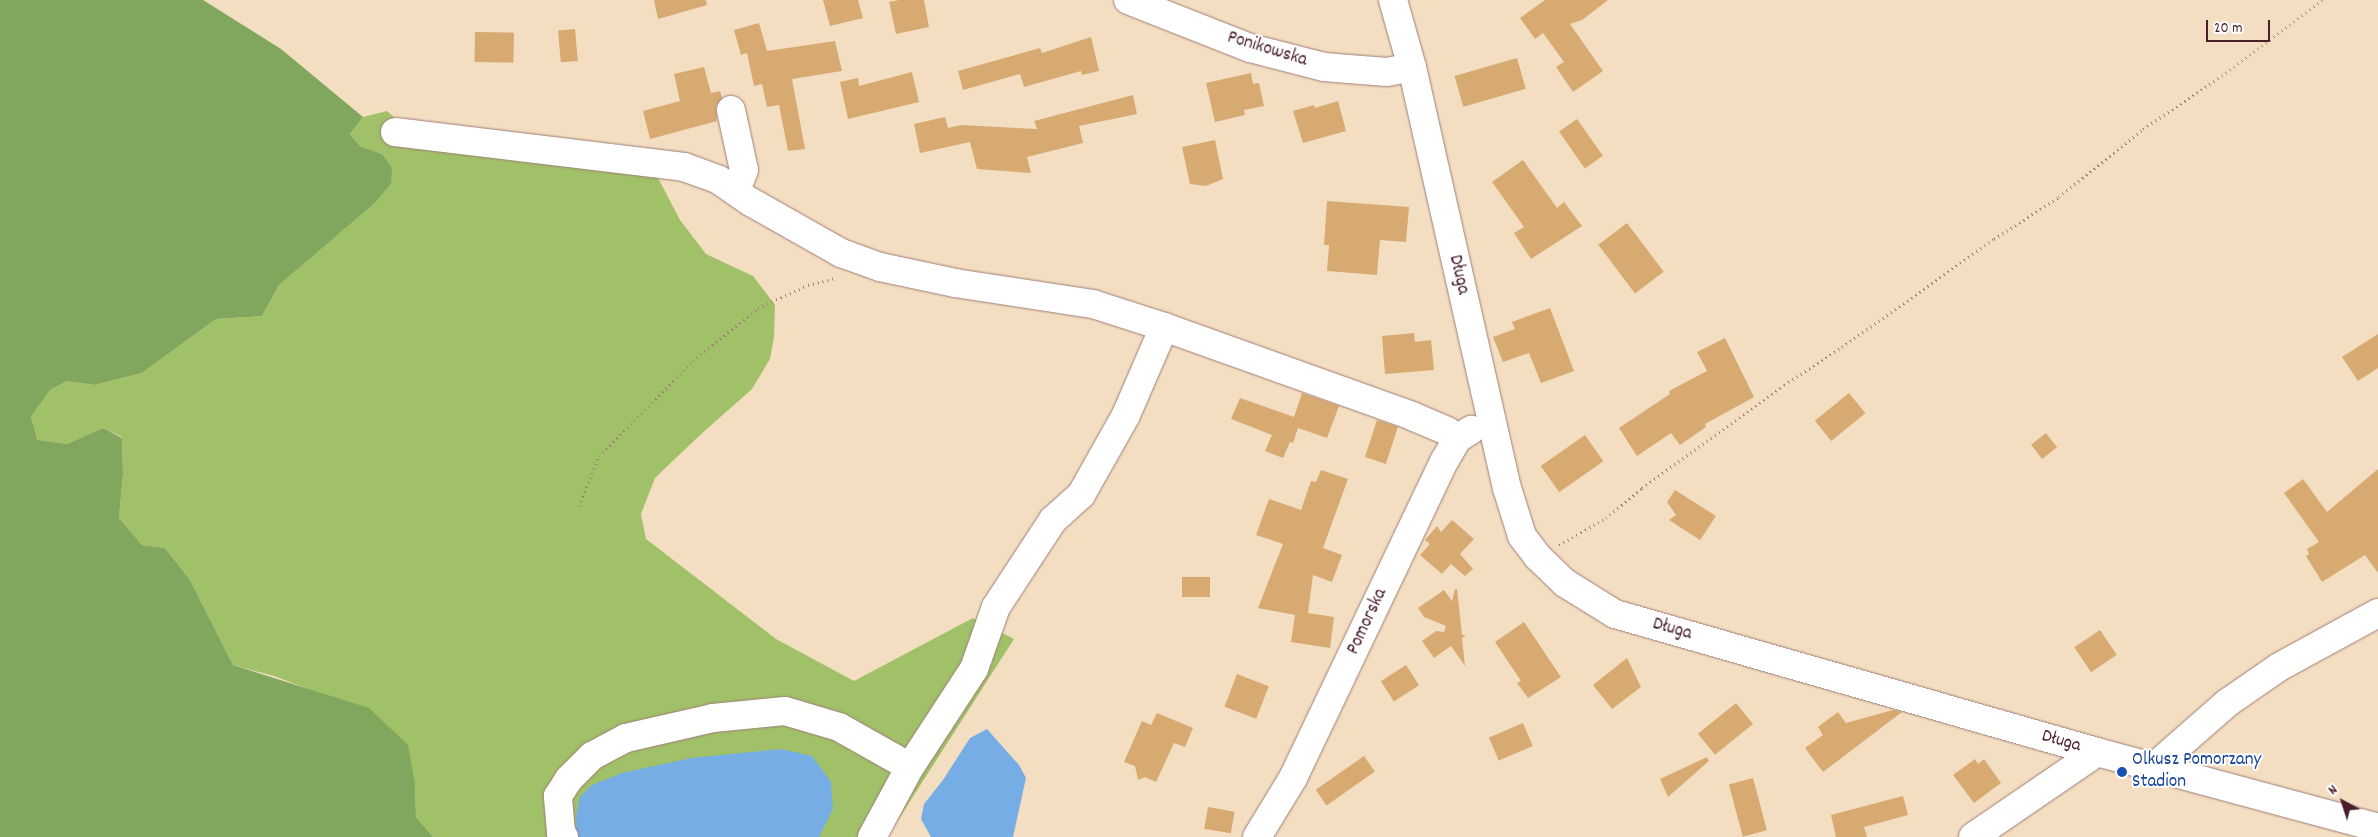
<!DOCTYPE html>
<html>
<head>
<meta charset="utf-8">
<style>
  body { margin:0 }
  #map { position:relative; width:2378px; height:837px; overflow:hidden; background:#f4dec2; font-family:Dekko,sans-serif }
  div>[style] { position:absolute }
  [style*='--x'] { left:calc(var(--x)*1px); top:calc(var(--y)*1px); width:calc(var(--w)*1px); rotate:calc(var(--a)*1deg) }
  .green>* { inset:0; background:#a1c169 }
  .forest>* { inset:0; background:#80a75d }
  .water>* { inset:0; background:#76ade5 }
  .building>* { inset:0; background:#d6aa71; transform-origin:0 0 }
  .path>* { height:3px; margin-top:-1.5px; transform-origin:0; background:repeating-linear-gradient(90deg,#9f7e76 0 1px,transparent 0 5px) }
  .roads { filter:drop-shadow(0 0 1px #9f7e76) drop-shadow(0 0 1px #9f7e76) }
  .minor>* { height:28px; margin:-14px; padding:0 14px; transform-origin:14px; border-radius:14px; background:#fff }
  .dots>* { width:14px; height:14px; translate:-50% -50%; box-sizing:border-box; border:2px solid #fff; border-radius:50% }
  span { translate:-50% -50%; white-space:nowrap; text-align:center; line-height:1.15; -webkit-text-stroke:4px #fff; paint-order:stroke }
  .street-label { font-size:19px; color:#4a1f2b }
  .transit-label { font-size:19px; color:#164399 }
  .left { translate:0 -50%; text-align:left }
  .north { position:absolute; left:2318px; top:777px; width:50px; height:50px; -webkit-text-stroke:4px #fff; paint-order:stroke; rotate:320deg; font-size:14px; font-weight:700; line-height:20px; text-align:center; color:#4a1f2b }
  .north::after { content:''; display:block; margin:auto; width:18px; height:22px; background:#4a1f2b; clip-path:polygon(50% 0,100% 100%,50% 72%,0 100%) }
  .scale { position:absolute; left:2206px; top:20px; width:64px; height:22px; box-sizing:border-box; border:2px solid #4a1f2b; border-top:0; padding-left:6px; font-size:15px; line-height:18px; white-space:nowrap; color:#4a1f2b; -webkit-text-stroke:4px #fff; paint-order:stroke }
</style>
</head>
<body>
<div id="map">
  <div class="green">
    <i style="clip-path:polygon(387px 111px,418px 139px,657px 176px,680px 220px,706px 254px,753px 276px,775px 305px,774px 337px,770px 359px,752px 389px,699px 436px,655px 478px,641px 514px,646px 539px,776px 639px,854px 681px,973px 618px,1014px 639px,887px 837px,433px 837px,416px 817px,415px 784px,316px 692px,274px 676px,233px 665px,190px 580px,165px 548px,142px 545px,119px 518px,123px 474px,122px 437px,103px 428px,67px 444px,36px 440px,31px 417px,50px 390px,67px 381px,94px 385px,142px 373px,216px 319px,262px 316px,279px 285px,374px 204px,391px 184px,382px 154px,360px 146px,350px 134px,363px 117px)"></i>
  </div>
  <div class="forest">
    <i style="clip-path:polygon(0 0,203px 0,281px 49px,363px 117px,350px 134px,360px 146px,382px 154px,392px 168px,391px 184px,374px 204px,279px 285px,262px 316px,216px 319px,142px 373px,94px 385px,67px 381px,50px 390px,31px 417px,37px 440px,67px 444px,103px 428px,122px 438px,123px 474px,119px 518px,142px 545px,165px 548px,190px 580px,233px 665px,369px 708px,408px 745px,415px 784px,416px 817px,433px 837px,0 837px)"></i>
  </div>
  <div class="water">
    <i style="clip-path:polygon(987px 729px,1019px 765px,1026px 778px,1013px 837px,931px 837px,921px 819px,924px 804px,943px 780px,970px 738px)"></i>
    <i style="clip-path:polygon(781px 749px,812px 756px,831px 782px,833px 809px,819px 837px,577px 837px,576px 818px,580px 797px,592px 785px,622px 773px,691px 758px)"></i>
  </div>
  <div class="building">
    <i style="clip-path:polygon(654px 0,706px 0,707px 5px,658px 19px)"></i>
    <i style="clip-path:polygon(823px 0,858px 0,863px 18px,830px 26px)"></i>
    <i style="clip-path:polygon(899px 0,924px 0,929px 27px,896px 34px,889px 2px)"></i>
    <i style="clip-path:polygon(1545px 0,1608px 0,1582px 20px,1570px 24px,1603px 71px,1573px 92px,1556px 67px,1564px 62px,1543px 33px,1535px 39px,1520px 18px)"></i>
    <i style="clip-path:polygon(759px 23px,767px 51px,835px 41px,842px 71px,792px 79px,805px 149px,788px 151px,779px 105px,767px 107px,762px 84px,754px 86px,747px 53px,741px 55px,734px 30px)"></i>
    <i style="left:575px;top:29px;width:32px;height:17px;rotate:85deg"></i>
    <i style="left:475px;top:32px;width:39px;height:30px;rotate:1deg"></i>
    <i style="clip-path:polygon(1091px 37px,1099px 71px,1082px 75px,1081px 71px,1024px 87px,1020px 74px,963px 90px,958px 71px,1040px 48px,1042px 53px)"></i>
    <i style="left:1517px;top:58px;width:32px;height:65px;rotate:74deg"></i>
    <i style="clip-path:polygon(704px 67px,711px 93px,720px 91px,722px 98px,716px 106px,717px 121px,650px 139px,643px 111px,680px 101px,674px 74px)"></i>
    <i style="clip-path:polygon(912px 72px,919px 102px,848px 119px,840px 82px,858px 78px,859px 86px)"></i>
    <i style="clip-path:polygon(1251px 73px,1253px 84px,1259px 83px,1264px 106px,1244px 110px,1245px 115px,1215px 122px,1206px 83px)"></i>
    <i style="clip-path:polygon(1133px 95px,1137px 114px,1079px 126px,1083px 143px,1027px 157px,1031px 173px,977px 169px,970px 142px,920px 153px,914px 124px,945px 117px,948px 128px,961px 125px,1037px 129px,1034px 121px)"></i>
    <i style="clip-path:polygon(1338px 101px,1346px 131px,1303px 143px,1293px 111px,1314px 105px,1315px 108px)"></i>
    <i style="left:1577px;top:119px;width:45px;height:22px;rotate:55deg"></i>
    <i style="clip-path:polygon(1215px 140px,1223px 179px,1206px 186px,1190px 184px,1182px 147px)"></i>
    <i style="clip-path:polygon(1523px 160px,1557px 208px,1564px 202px,1582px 226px,1531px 259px,1514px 233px,1524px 227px,1492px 182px)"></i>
    <i style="clip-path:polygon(1327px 201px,1409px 207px,1406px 242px,1380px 240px,1377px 275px,1327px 271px,1329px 245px,1324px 245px)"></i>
    <i style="left:1627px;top:223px;width:61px;height:36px;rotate:53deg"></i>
    <i style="clip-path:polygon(1550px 308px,1574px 371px,1541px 383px,1529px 353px,1503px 362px,1493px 337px,1515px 329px,1512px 322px)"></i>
    <i style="clip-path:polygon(1414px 333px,1415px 342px,1431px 340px,1434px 370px,1385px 374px,1382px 336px)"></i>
    <i style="clip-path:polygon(2378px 334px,2378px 368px,2358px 381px,2342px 357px)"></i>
    <i style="clip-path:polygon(1725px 338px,1754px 397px,1705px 424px,1706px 427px,1680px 445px,1671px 433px,1637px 456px,1619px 428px,1670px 394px,1669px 391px,1707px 371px,1697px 352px)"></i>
    <i style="clip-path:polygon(1302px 393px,1339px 406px,1327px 438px,1298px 428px,1293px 443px,1290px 442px,1283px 458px,1265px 451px,1272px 435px,1231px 419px,1240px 398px,1294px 417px)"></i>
    <i style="left:1849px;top:393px;width:26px;height:44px;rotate:51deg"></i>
    <i style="left:1377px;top:420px;width:22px;height:39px;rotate:18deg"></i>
    <i style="left:2046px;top:433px;width:18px;height:19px;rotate:52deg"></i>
    <i style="left:1585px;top:435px;width:32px;height:54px;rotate:55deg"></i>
    <i style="clip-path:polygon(2378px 469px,2378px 573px,2365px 555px,2322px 582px,2306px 556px,2309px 554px,2307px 549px,2319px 542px,2284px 493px,2303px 479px,2327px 512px)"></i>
    <i style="clip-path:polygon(1321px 470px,1348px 479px,1323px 548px,1342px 555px,1332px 582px,1313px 575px,1308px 613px,1334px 617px,1330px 648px,1291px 642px,1295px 615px,1258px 608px,1283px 544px,1256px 535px,1269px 499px,1301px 510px,1311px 481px,1316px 482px)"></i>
    <i style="clip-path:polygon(1675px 490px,1716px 516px,1700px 540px,1669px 520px,1676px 515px,1667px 502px)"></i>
    <i style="clip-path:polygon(1452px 520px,1474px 539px,1460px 554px,1473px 569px,1465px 576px,1451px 564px,1442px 574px,1420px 555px,1430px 544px,1425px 540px,1437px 526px,1441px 532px)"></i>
    <i style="left:1182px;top:577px;width:28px;height:20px"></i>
    <i style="clip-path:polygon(1455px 589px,1457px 589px,1462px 635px,1466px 635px,1462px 638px,1465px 666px,1451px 646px,1434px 658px,1422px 641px,1436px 631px,1444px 632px,1446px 626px,1424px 617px,1418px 608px,1444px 590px,1452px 601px)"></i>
    <i style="clip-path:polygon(1524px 622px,1561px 677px,1528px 698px,1517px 683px,1521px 681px,1495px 642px)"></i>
    <i style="left:2100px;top:630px;width:30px;height:31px;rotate:56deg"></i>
    <i style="clip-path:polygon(1627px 658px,1641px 687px,1612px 709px,1593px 685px)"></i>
    <i style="left:1406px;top:665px;width:24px;height:30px;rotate:57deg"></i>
    <i style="left:1237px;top:674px;width:34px;height:35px;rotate:21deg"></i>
    <i style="left:1736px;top:703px;width:27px;height:49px;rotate:51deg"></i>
    <i style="clip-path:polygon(1893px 710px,1902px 712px,1823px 772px,1805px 748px,1823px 735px,1818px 727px,1838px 712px,1846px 723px)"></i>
    <i style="clip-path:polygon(1157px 713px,1193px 728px,1185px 747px,1174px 743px,1156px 782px,1145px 777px,1138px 780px,1135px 766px,1124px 762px,1142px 721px,1151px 725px)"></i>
    <i style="left:1523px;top:723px;width:25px;height:37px;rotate:67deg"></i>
    <i style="left:1364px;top:756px;width:19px;height:59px;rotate:55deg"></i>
    <i style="clip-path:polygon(1707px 757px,1709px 761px,1668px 797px,1660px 779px)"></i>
    <i style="clip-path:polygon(1975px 759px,1978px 764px,1984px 759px,2001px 783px,1974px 803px,1953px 775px)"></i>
    <i style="left:1753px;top:778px;width:54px;height:25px;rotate:75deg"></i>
    <i style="clip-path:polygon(1903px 796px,1908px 815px,1864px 827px,1867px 837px,1836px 837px,1831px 815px)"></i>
    <i style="left:1208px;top:807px;width:27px;height:22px;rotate:10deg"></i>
  </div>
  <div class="path">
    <i style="--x:579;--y:506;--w:54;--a:-68.2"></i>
    <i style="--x:599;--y:456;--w:134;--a:-45.3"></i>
    <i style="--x:693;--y:361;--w:84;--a:-39.2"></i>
    <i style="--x:758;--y:308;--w:55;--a:-24.7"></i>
    <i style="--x:808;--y:285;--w:29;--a:-14"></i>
    <i style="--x:1559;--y:545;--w:54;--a:-29.9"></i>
    <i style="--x:1606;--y:518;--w:47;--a:-39.8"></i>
    <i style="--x:1642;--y:488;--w:175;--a:-36"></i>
    <i style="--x:1784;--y:385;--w:69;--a:-33.2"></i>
    <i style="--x:1842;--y:347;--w:186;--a:-35.4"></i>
    <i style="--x:1994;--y:239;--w:77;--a:-32.9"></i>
    <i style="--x:2059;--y:197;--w:108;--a:-39"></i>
    <i style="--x:2143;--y:129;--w:95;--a:-33.9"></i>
    <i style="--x:2222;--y:76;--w:126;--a:-37"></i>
  </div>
  <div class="roads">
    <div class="minor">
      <i style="--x:1128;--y:0;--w:131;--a:21.5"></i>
      <i style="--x:1250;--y:48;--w:76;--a:14.4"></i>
      <i style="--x:1324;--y:67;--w:63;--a:4.5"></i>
      <i style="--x:1387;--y:72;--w:25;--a:-11"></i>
      <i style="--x:1393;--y:0;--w:70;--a:74.2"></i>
      <i style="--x:1412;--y:67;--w:432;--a:77.3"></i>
      <i style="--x:1507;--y:488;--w:50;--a:72.6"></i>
      <i style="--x:1522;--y:536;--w:26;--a:53"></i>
      <i style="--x:1538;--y:557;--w:37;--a:44"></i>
      <i style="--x:1565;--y:583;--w:59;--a:31.8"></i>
      <i style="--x:1615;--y:614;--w:501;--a:15.98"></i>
      <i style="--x:2097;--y:752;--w:291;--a:15.1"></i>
      <i style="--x:731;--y:110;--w:61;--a:77.8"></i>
      <i style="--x:744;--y:170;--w:22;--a:111"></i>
      <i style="--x:395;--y:132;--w:291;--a:6.9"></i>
      <i style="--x:684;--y:167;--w:37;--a:20"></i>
      <i style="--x:719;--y:180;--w:39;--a:35"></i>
      <i style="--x:751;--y:202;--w:103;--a:29.5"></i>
      <i style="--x:841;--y:253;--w:41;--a:19.7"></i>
      <i style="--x:880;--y:267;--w:77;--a:12"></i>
      <i style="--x:955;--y:283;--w:140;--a:8.7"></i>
      <i style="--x:1093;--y:304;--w:75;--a:17.9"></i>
      <i style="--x:1164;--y:327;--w:263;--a:19.7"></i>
      <i style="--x:1412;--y:416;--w:38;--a:23"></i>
      <i style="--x:1447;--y:431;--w:13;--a:39"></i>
      <i style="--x:2154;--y:767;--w:97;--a:-41.2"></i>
      <i style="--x:2227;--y:703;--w:63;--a:-34.7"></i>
      <i style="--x:2279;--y:667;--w:113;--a:-28.6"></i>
      <i style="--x:564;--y:837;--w:6;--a:-121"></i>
      <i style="--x:561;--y:832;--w:36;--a:-95"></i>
      <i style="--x:558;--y:796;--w:20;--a:-57"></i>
      <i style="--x:569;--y:779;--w:33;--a:-45"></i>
      <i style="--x:592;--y:756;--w:38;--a:-28"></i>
      <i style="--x:626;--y:738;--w:89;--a:-12.9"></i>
      <i style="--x:713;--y:718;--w:72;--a:-5.6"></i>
      <i style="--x:785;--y:711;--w:56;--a:16.5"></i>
      <i style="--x:839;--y:727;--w:81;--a:29.4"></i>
      <i style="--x:872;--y:837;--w:80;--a:-61.5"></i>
      <i style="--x:910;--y:767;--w:117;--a:-56.9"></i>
      <i style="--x:974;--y:669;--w:66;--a:-70.5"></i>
      <i style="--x:996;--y:607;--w:104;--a:-56.8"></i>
      <i style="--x:1053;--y:520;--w:38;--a:-42"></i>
      <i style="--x:1081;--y:495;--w:92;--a:-60.6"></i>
      <i style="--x:1126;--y:415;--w:96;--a:-66.6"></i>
      <i style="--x:1257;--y:837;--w:69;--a:-58.6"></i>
      <i style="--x:1293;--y:778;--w:352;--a:-64.5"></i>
      <i style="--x:1445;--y:460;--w:24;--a:-60"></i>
      <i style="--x:1457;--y:439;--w:17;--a:-33"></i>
      <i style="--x:1973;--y:837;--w:150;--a:-34.4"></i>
    </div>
  </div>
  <div class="dots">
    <i style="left:2122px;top:772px;background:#1a4fb4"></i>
  </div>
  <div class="street-label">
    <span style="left:1267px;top:50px;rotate:17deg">Ponikowska</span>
    <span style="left:1458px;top:275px;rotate:77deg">Długa</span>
    <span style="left:1368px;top:622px;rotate:-65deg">Pomorska</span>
    <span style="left:1672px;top:630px;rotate:16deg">Długa</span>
    <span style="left:2061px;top:742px;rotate:16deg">Długa</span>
  </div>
  <div class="transit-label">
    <span class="left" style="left:2132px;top:772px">Olkusz Pomorzany<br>Stadion</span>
  </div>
  <div class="north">N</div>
  <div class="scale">20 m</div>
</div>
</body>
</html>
